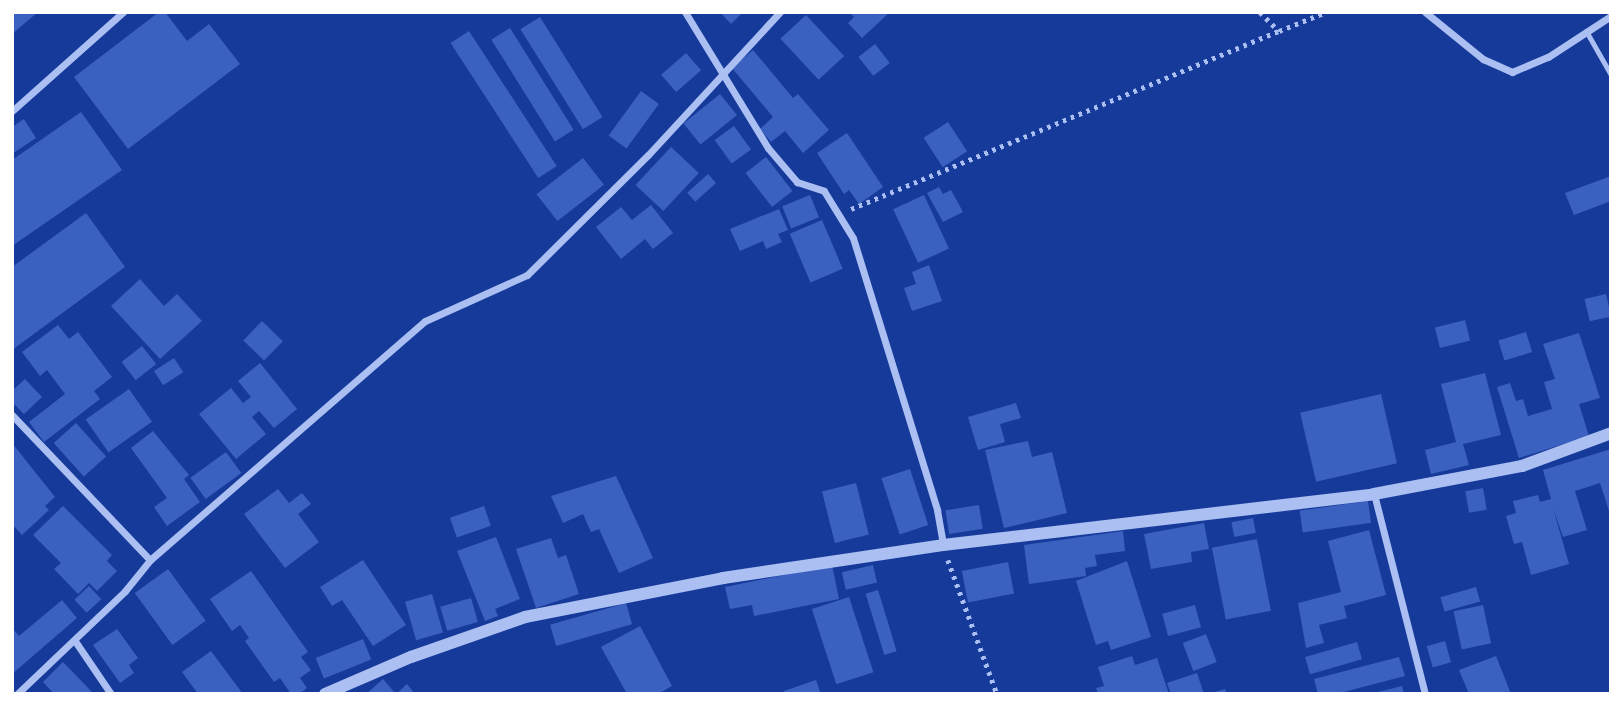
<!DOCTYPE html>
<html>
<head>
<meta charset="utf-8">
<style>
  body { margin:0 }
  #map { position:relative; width:1623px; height:706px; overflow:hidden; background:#163a9a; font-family:Barlow,sans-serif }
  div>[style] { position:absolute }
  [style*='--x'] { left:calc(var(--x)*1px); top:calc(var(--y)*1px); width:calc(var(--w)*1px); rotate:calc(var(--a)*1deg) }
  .building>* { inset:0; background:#3a60c0; transform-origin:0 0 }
  .path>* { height:4.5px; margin-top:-2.25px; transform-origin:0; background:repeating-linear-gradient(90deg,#abbff2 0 3.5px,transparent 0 8.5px) }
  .service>* { height:5px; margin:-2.5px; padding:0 2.5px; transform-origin:2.5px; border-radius:2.5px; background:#abbff2 }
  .minor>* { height:7px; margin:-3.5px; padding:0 3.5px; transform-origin:3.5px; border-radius:3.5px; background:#abbff2 }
  .tertiary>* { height:12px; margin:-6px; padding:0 6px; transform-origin:6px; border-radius:6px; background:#abbff2 }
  span { translate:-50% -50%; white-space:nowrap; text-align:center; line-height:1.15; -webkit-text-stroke:5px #163a9a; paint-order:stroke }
  .frame { position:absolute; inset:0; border:14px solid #fff; pointer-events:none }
</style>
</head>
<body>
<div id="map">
  <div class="building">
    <i style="clip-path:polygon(12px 12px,38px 12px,12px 34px)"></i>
    <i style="clip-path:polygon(159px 12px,165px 12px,187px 41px,209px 24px,240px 64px,128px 149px,74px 77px)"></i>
    <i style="clip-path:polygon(720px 12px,743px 12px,731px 24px)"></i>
    <i style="clip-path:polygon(849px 12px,890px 12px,862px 38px,848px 23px,854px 17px)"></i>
    <i style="left:806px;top:15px;width:56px;height:35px;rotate:47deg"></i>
    <i style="left:540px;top:17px;width:118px;height:23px;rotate:58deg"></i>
    <i style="left:510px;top:28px;width:120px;height:22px;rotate:58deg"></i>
    <i style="left:469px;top:31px;width:161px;height:22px;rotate:57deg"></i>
    <i style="left:875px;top:44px;width:24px;height:21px;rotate:52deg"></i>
    <i style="clip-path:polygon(753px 50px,793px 98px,798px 94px,829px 130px,803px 153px,785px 131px,771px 142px,760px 129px,773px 117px,732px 68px)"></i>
    <i style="left:686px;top:53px;width:23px;height:33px;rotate:49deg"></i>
    <i style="left:641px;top:91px;width:22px;height:55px;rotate:36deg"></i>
    <i style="left:720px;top:94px;width:27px;height:47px;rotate:51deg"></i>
    <i style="clip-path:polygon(81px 112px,122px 170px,12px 246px,12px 160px)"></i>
    <i style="clip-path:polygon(24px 119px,36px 138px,12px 154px,12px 127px)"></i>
    <i style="left:948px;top:122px;width:35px;height:29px;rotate:57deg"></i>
    <i style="left:734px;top:126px;width:29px;height:24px;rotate:54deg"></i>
    <i style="clip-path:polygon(847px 133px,883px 187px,859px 204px,849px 190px,844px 194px,817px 153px)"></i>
    <i style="left:671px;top:147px;width:38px;height:52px;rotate:43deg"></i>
    <i style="left:766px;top:157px;width:43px;height:26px;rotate:52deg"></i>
    <i style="left:583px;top:158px;width:34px;height:59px;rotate:52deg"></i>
    <i style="left:708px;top:174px;width:12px;height:28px;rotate:48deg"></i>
    <i style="clip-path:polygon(1611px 176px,1611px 201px,1574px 215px,1565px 193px)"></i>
    <i style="clip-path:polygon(939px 187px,943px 194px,951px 190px,963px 212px,943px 222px,927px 193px)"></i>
    <i style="left:810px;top:195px;width:24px;height:30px;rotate:68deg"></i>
    <i style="left:924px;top:195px;width:59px;height:34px;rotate:65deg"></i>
    <i style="clip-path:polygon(651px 205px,673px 233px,653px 249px,645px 239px,621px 259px,596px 227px,621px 207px,632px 220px)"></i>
    <i style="clip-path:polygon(779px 209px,788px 230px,778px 234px,782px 242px,766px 249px,763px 241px,740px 251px,730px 229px)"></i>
    <i style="clip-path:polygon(86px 213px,125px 267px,12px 350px,12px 267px)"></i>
    <i style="left:822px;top:220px;width:53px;height:35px;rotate:67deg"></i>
    <i style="clip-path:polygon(929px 265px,942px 301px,912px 311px,904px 288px,916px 284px,912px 272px)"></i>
    <i style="clip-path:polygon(140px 279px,164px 306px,177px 294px,202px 321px,160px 359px,111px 306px)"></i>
    <i style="left:1606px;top:294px;width:23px;height:22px;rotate:77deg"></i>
    <i style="left:1465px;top:320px;width:21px;height:31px;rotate:76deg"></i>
    <i style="left:262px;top:321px;width:29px;height:27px;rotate:44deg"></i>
    <i style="clip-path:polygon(58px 325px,69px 339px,78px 332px,112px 377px,94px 391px,100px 399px,44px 442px,29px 422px,65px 394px,47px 370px,40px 376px,22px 352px)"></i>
    <i style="left:1526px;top:332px;width:21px;height:29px;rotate:73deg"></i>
    <i style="clip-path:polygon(1579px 333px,1600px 398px,1579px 404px,1589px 436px,1519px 458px,1497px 387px,1510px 383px,1516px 401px,1523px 399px,1528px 416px,1552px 409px,1544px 382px,1555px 379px,1543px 344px)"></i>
    <i style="left:142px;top:346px;width:23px;height:26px;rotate:52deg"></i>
    <i style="left:174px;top:358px;width:17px;height:24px;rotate:57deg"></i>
    <i style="clip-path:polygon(260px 363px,297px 409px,274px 428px,259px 411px,252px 417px,266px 434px,236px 459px,199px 414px,231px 388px,243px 403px,251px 397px,238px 381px)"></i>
    <i style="clip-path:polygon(1485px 373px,1501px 435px,1463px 444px,1469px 465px,1431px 474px,1425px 450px,1456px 442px,1441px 384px)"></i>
    <i style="clip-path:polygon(25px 379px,42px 397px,24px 414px,12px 402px,12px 391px)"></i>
    <i style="left:129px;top:389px;width:40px;height:53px;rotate:55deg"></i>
    <i style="left:1381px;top:394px;width:71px;height:83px;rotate:77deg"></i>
    <i style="clip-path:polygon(1016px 403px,1021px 418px,1000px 424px,1005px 442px,978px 450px,968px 417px)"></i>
    <i style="left:76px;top:423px;width:45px;height:30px;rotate:48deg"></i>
    <i style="clip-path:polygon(153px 431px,189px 475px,184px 479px,200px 502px,167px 526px,154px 507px,167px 498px,131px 448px)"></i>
    <i style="clip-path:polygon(1028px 441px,1032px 457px,1052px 452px,1067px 513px,1004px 528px,985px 450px)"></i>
    <i style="clip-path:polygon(12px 443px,55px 497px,45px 506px,49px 510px,22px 535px,12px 524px)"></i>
    <i style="clip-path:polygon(1611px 449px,1611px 517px,1600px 483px,1575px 491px,1587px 530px,1563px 537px,1553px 508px,1569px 564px,1531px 575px,1522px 542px,1514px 544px,1506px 516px,1516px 513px,1513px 501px,1538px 495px,1540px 502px,1551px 499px,1543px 470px)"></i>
    <i style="left:226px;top:452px;width:26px;height:44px;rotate:54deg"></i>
    <i style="left:910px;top:469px;width:59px;height:30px;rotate:72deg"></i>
    <i style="clip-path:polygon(616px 476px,653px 558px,619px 573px,599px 529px,591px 532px,583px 514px,563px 523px,551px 496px)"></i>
    <i style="left:856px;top:483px;width:53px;height:35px;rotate:76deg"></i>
    <i style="left:1483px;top:488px;width:22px;height:18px;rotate:80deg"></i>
    <i style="clip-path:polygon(278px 489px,289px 503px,302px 493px,311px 504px,298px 514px,319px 542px,285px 568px,244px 514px)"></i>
    <i style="left:1368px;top:501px;width:22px;height:69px;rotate:82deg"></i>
    <i style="left:979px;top:505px;width:24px;height:34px;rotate:81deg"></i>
    <i style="clip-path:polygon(63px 506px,112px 555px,107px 561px,117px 571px,97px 591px,89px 583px,78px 594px,54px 569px,61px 563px,33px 535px)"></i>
    <i style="left:484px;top:506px;width:21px;height:36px;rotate:71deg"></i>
    <i style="left:1253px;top:518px;width:15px;height:22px;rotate:79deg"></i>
    <i style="clip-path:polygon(1204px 523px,1209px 549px,1191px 552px,1192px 562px,1151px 569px,1144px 534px)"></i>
    <i style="clip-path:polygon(1369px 530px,1386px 595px,1344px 606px,1347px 618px,1319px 625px,1324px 643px,1306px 648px,1298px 603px,1341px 592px,1328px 541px)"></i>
    <i style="clip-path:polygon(1123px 531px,1125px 551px,1095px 555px,1097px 566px,1085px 568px,1086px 576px,1029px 584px,1024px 545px)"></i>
    <i style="clip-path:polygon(496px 537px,520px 599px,495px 609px,498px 616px,485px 621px,457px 551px)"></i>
    <i style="clip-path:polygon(551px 538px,558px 558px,566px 555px,579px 594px,536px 608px,516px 549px)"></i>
    <i style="left:1257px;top:539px;width:73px;height:46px;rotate:79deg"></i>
    <i style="clip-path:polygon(363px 560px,406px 625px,373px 646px,342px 600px,332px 606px,320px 587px)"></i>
    <i style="clip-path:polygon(1127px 561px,1151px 637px,1111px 650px,1108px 641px,1096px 645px,1076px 581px)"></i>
    <i style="left:1008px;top:562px;width:32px;height:47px;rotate:79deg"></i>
    <i style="clip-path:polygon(832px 565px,839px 599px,754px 616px,752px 605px,730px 609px,725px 587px)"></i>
    <i style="left:873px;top:565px;width:18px;height:32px;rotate:77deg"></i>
    <i style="left:168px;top:569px;width:64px;height:41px;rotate:54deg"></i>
    <i style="clip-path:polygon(251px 571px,308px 652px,301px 657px,311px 670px,300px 678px,307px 688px,299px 694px,291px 694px,280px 678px,274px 682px,245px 641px,249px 638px,240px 625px,232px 631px,210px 599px)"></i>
    <i style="left:89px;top:586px;width:18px;height:20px;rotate:47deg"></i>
    <i style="left:1476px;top:587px;width:15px;height:37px;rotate:74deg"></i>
    <i style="left:878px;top:590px;width:64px;height:13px;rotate:73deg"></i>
    <i style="left:432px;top:594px;width:40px;height:28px;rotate:74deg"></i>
    <i style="left:849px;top:597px;width:79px;height:39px;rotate:72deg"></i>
    <i style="left:471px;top:598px;width:25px;height:32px;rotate:74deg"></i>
    <i style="clip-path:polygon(62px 600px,77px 618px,12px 674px,12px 628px,19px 636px)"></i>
    <i style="left:626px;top:603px;width:22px;height:79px;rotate:74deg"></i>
    <i style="left:1195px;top:605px;width:23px;height:34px;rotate:75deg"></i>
    <i style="left:1483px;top:605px;width:39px;height:30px;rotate:78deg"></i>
    <i style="clip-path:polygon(640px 626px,672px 686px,658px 694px,627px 694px,601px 647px)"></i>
    <i style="clip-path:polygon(117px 629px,138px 658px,129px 665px,134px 673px,120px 683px,93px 645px)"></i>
    <i style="left:1206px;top:634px;width:30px;height:25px;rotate:69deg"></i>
    <i style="left:363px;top:639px;width:22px;height:51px;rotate:68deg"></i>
    <i style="left:1445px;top:641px;width:22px;height:19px;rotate:74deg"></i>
    <i style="left:1357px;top:642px;width:18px;height:54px;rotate:74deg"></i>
    <i style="clip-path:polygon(211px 651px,243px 694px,198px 694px,182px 672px)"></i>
    <i style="clip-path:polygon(1132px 656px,1135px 665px,1157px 658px,1169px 694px,1098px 694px,1096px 688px,1104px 686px,1098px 667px)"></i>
    <i style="clip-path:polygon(1496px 656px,1511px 694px,1469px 694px,1459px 670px)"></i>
    <i style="clip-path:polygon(1399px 657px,1405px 676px,1336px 694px,1318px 694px,1314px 679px)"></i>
    <i style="clip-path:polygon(63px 662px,94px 694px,54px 694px,43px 682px)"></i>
    <i style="clip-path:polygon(1197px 673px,1204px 694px,1171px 694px,1167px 683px)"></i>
    <i style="clip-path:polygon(383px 679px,396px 694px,407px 684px,415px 694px,366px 694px)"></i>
    <i style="clip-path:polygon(816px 680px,821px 694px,785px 694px,784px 691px)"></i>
    <i style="clip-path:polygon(1402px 686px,1404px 694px,1374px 694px,1374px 693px)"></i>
    <i style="clip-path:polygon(1225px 689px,1227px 694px,1211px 694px,1211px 693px)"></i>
  </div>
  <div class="path">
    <i style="--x:1260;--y:12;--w:27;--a:45"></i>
    <i style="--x:1279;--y:31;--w:51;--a:-22"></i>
    <i style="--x:851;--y:209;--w:464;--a:-22.6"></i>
    <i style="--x:948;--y:560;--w:143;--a:69.9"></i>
  </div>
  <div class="service">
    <i style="--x:1586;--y:31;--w:51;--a:60.4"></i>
  </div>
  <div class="minor">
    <i style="--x:685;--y:12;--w:159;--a:58.6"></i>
    <i style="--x:768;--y:148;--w:45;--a:49.5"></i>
    <i style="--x:797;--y:182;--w:28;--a:18"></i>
    <i style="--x:824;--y:191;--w:55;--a:58.3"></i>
    <i style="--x:853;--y:238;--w:285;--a:72.8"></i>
    <i style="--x:937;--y:510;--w:36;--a:80"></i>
    <i style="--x:1425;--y:12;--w:75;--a:39"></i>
    <i style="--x:1483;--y:59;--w:32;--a:24"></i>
    <i style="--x:1512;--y:72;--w:39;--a:-23"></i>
    <i style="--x:1548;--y:57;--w:75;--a:-33.1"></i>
    <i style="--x:12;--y:111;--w:149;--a:-41.7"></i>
    <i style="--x:12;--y:415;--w:200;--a:46.4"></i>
    <i style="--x:1374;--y:494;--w:206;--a:75.7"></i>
    <i style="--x:75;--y:641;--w:64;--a:55.8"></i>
    <i style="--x:17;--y:694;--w:149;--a:-43.6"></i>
    <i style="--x:125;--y:591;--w:40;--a:-51"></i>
    <i style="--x:150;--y:560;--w:364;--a:-41"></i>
    <i style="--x:425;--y:321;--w:112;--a:-24.3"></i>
    <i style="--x:527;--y:275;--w:170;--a:-44.8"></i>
    <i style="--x:648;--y:155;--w:195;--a:-47.3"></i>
  </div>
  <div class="tertiary">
    <i style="--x:325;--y:694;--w:94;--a:-23.3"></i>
    <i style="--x:411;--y:657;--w:121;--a:-19.3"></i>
    <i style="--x:525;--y:617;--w:202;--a:-11.1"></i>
    <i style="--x:723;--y:578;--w:222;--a:-8.5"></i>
    <i style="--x:943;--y:545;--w:434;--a:-6.7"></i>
    <i style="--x:1374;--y:494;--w:151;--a:-10.7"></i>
    <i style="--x:1522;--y:466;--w:95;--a:-20.3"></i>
  </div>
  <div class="frame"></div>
</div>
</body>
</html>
